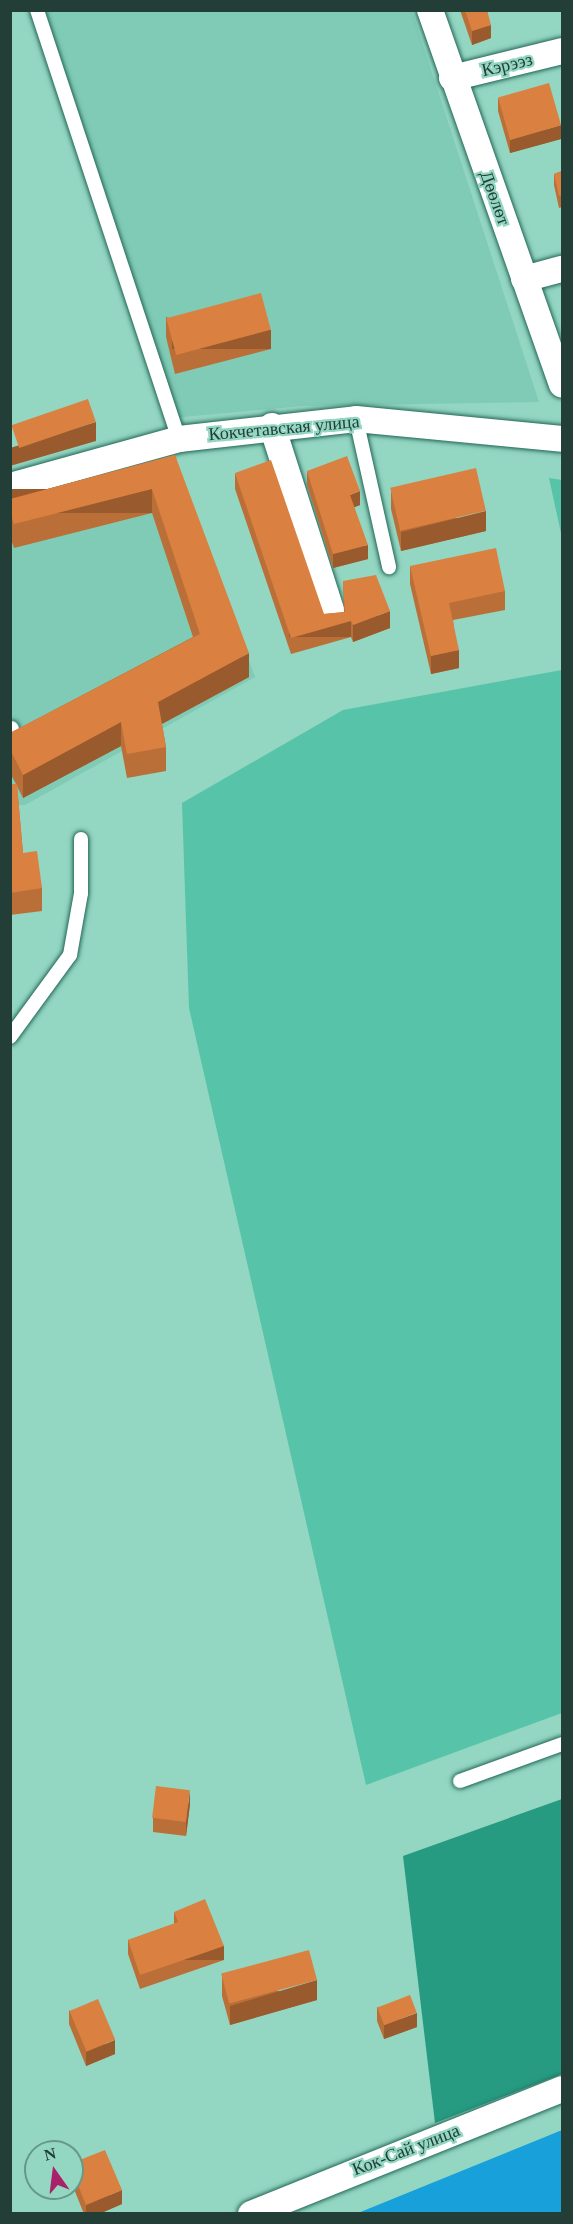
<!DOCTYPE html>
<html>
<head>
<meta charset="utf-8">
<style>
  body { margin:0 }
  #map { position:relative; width:573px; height:2224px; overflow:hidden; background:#93d6c2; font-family:Georgia,serif }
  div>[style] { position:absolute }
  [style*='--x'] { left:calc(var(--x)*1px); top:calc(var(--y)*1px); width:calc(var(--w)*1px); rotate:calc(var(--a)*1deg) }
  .built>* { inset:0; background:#80cbb6 }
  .green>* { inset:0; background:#57c4a9 }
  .forest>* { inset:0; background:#269b81 }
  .water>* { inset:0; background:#17a0d9 }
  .roads { filter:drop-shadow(0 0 2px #236757) drop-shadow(0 0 2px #236757) }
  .lane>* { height:14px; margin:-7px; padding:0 7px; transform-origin:7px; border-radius:7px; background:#fff }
  .street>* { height:26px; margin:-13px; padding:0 13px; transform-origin:13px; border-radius:13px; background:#fff }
  .wall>* { inset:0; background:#bb6f38 }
  .shaded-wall>* { inset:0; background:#995a2e; transform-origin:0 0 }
  .building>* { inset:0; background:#da8141; transform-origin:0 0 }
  span { translate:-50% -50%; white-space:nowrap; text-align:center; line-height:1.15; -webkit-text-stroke:4.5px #93d6c2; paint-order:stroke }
  .street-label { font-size:18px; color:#223e36 }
  .frame { position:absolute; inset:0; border:12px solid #223e36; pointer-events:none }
  .north { position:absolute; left:24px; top:2140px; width:60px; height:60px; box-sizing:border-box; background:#93d6c2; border:2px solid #66998a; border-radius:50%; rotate:346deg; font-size:16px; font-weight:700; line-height:24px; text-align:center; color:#223e36 }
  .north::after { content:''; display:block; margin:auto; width:21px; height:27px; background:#a92269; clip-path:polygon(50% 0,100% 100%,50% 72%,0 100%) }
</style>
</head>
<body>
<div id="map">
  <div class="built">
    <i style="clip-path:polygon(41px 11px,412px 11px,539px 402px,302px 406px,172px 418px)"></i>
    <i style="clip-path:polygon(178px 470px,255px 677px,25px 805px,11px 805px,11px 515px)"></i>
  </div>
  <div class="green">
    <i style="clip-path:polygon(549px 478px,562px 480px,562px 538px)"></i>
    <i style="clip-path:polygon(562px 670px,562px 1713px,366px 1785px,189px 1008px,182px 803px,343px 710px)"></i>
  </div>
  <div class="forest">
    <i style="clip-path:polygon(562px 1799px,562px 2074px,435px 2123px,403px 1856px)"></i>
  </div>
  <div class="water">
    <i style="clip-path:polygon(562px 2130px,562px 2213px,358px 2213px,545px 2137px)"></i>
  </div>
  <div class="roads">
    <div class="lane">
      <i style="--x:37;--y:10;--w:452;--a:71.7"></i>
      <i style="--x:356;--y:419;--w:152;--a:77.4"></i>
      <i style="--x:10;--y:729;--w:2;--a:-27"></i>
      <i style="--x:10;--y:1037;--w:102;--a:-53.8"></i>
      <i style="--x:70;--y:955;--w:63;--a:-79.9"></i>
      <i style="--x:81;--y:893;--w:54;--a:-90"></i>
      <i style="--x:460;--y:1781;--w:109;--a:-19.9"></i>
    </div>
    <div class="street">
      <i style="--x:430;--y:10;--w:397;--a:70.6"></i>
      <i style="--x:452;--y:78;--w:113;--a:-13.8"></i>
      <i style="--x:524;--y:279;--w:39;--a:-15"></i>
      <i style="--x:272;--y:426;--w:203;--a:72.2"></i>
      <i style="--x:10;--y:486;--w:175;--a:-15.5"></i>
      <i style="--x:179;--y:439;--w:178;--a:-6.4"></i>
      <i style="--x:356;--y:419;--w:207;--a:5.5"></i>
      <i style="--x:251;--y:2214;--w:335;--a:-21.9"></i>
    </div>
  </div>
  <div class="wall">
    <i style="clip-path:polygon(460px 10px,487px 10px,491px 38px,472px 45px)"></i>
    <i style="clip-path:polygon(498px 98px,561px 139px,510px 153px,498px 111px)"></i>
    <i style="clip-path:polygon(562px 171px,562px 207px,559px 208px,554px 185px,554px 174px)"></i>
    <i style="clip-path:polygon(166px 317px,271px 349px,175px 374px,166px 337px)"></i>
    <i style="clip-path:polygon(175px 455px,249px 677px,162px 724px,166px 747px,166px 771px,127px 778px,121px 746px,23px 798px,17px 786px,23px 853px,42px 888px,42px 911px,10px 915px,10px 785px,16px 784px,10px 773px,10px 733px,193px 637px,152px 513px,14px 548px,10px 536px,10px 499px)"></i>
    <i style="clip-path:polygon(307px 471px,360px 505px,354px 507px,368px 559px,333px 568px,307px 485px)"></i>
    <i style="clip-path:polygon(235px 473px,324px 614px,344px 612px,343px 581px,390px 628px,353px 642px,351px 637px,291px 654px,235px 489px)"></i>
    <i style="clip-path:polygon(391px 489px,486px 531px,401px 551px,391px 509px)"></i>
    <i style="clip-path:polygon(410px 566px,505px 591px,505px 610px,453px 620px,459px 668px,431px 674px,410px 584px)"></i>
    <i style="clip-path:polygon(190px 1804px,186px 1836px,153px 1832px,153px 1818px)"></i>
    <i style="clip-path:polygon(174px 1912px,224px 1960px,140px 1989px,128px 1954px,128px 1940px,174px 1924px)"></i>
    <i style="clip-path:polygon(222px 1977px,317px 2000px,230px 2025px,222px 1996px)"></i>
    <i style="clip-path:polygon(377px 2007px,417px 2027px,384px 2039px,377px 2021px)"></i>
    <i style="clip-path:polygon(69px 2010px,115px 2054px,86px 2066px,69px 2024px)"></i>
    <i style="clip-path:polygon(72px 2163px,122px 2204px,99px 2214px,84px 2214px,72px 2184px)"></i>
  </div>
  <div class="shaded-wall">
    <i style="clip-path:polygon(491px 25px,491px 38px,472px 45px,472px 31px)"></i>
    <i style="clip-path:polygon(561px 125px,561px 139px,510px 153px,510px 140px)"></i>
    <i style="left:271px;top:330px;width:19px;height:99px;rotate:90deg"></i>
    <i style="clip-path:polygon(96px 422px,96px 441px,10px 466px,10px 448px)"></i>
    <i style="left:152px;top:489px;width:24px;height:142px;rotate:90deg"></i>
    <i style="clip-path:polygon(360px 491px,360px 505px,350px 509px,350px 495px)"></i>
    <i style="clip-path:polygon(486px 511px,486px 531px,401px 551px,401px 532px)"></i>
    <i style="clip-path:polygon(368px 545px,368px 559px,333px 568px,333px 554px)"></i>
    <i style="clip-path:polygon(390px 611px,390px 628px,353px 642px,353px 625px)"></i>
    <i style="left:351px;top:621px;width:16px;height:62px;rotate:90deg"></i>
    <i style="clip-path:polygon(459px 650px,459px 668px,431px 674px,431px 656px)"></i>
    <i style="clip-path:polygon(249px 653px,249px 677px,158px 726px,158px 702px)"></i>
    <i style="clip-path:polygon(121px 722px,121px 746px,23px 798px,23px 775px)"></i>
    <i style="clip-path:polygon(190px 1790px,190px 1804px,186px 1836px,186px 1822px)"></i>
    <i style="left:224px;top:1946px;width:14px;height:89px;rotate:90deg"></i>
    <i style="clip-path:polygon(317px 1980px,317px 2000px,230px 2025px,230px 2006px)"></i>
    <i style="clip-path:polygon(417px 2013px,417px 2027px,384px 2039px,384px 2025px)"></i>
    <i style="clip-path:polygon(115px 2040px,115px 2054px,86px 2066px,86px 2052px)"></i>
    <i style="clip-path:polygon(122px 2190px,122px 2204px,99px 2214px,86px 2214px,86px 2205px)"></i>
  </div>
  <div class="building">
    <i style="clip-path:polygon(465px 10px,487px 10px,491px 25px,472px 31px)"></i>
    <i style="left:549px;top:83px;width:44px;height:53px;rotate:74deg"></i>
    <i style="clip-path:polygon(562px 171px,562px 195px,559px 196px,554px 174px)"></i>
    <i style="left:261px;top:293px;width:38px;height:98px;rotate:75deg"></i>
    <i style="left:88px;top:399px;width:24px;height:81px;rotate:71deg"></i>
    <i style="clip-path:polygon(175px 455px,249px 653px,158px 702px,166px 747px,127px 754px,121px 722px,23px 775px,10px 749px,10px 733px,200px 634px,152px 489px,14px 524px,10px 512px,10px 499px)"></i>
    <i style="clip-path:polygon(347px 456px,360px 491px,350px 495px,368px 545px,333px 554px,307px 471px)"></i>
    <i style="clip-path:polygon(271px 460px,324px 614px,345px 612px,343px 581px,376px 575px,390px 611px,353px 625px,351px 621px,291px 638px,235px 473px)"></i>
    <i style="left:476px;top:468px;width:44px;height:88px;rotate:77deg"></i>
    <i style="clip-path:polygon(496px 548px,505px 591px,449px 603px,459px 650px,431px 656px,410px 566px)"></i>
    <i style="clip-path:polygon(17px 784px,23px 853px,37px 851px,42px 888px,10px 893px,10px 785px)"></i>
    <i style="left:156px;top:1786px;width:34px;height:32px;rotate:7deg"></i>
    <i style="clip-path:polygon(205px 1899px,224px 1946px,140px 1975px,128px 1940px,178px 1922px,174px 1912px)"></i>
    <i style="left:309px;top:1950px;width:31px;height:91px;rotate:75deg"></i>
    <i style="left:410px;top:1995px;width:19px;height:35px;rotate:69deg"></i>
    <i style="left:98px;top:1999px;width:44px;height:31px;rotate:67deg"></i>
    <i style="clip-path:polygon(105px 2150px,122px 2190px,86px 2205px,72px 2170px,72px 2163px)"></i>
  </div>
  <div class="street-label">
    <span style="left:507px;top:65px;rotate:-13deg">Кэрээз</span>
    <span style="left:495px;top:198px;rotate:70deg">Дөөлөт</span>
    <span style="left:284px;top:428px;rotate:-5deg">Кокчетавская улица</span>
    <span style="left:406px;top:2150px;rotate:-21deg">Кок-Сай улица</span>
  </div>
  <div class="frame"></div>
  <div class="north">N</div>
</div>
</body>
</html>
